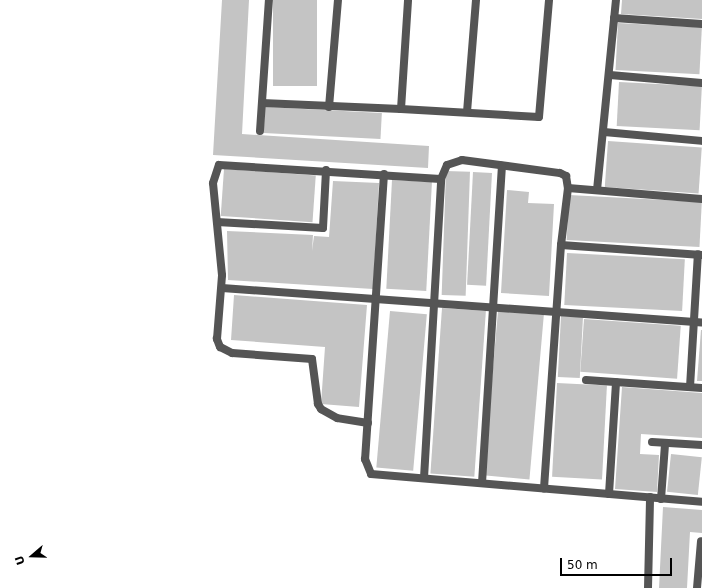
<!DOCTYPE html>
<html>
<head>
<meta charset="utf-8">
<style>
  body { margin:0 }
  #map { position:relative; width:702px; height:588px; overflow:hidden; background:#fff; font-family:"DejaVu Sans",sans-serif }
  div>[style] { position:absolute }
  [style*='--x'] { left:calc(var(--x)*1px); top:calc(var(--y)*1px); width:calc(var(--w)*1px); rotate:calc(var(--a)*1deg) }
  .building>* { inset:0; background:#c4c4c4; transform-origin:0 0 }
  .street>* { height:8px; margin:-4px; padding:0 4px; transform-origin:4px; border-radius:4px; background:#555 }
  span { translate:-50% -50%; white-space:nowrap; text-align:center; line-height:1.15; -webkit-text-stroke:4px #fff; paint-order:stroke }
  .north { position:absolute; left:12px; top:536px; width:40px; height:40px; -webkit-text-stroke:3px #fff; paint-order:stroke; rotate:250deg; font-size:11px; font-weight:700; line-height:16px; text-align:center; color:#000 }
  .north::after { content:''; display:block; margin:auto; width:14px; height:18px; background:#000; clip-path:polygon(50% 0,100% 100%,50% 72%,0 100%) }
  .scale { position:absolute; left:560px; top:558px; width:112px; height:18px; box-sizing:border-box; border:2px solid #000; border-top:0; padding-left:5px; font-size:12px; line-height:14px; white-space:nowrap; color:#000; -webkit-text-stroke:3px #fff; paint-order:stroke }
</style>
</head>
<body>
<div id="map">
  <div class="building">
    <i style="clip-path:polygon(222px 0,249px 0,242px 134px,429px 146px,428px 168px,213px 155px)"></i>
    <i style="left:273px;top:0;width:44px;height:86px"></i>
    <i style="clip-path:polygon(622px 0,702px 0,702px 19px,621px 14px)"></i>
    <i style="left:618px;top:23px;width:84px;height:47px;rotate:3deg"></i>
    <i style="left:619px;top:82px;width:83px;height:44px;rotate:3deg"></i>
    <i style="left:265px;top:107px;width:117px;height:26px;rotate:3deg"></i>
    <i style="left:608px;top:141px;width:94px;height:46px;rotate:4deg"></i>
    <i style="left:224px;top:169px;width:92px;height:47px;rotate:4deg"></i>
    <i style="left:446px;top:171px;width:24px;height:124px;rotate:2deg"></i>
    <i style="left:473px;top:172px;width:19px;height:113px;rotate:3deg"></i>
    <i style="left:392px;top:180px;width:40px;height:109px;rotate:3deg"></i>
    <i style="clip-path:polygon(333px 181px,379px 183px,373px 289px,228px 280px,227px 231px,313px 235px,312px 251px,314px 236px,329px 237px)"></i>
    <i style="clip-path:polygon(507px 190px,529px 192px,528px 203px,554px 204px,549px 296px,501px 293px)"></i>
    <i style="left:569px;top:195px;width:133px;height:45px;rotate:3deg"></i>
    <i style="left:567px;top:253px;width:118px;height:52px;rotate:3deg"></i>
    <i style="clip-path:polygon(234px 295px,367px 305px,359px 407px,321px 404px,325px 347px,231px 340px)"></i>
    <i style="left:442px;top:308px;width:44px;height:166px;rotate:4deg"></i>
    <i style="left:390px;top:311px;width:37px;height:157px;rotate:5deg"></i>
    <i style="left:498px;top:311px;width:46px;height:165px;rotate:5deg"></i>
    <i style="left:561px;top:316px;width:22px;height:61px;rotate:3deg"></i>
    <i style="left:584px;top:319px;width:97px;height:53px;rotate:4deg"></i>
    <i style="clip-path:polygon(701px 330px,702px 330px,702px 381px,697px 381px)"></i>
    <i style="left:557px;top:383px;width:50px;height:94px;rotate:3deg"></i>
    <i style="clip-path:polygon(622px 387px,702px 393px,702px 438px,641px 434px,640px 454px,659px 455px,657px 492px,615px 489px)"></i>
    <i style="left:671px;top:454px;width:31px;height:38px;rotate:6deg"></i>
    <i style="clip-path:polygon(663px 507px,702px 510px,702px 533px,690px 532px,687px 588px,659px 588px)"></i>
  </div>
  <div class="street">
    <i style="--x:614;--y:18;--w:88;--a:3.9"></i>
    <i style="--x:610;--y:75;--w:92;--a:5"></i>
    <i style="--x:262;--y:103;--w:139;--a:2.5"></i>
    <i style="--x:401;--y:109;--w:109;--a:-86.3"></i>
    <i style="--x:329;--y:107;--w:107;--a:-85.2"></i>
    <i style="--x:401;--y:109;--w:138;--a:3.3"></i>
    <i style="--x:539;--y:117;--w:117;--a:-85.1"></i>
    <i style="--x:467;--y:112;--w:112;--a:-85.4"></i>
    <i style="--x:260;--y:131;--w:131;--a:-86.1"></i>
    <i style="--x:604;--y:132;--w:98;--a:5.2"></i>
    <i style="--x:384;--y:174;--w:286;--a:93.8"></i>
    <i style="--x:365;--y:459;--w:16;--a:68"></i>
    <i style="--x:371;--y:474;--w:332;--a:4.8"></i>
    <i style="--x:568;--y:188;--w:134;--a:4.7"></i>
    <i style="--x:597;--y:190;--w:191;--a:-84.3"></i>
    <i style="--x:217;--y:222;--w:106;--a:3.2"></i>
    <i style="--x:323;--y:228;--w:58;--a:-87"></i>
    <i style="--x:561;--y:245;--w:141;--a:4.1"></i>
    <i style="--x:222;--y:288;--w:481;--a:4.1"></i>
    <i style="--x:586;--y:380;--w:116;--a:3.9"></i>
    <i style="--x:690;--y:387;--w:133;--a:-86.6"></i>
    <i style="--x:368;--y:423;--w:31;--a:-171"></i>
    <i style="--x:337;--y:418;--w:18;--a:-151"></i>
    <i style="--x:321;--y:409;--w:6;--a:-121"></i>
    <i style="--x:318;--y:404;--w:45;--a:-97.6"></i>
    <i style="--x:312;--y:359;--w:80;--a:-175.7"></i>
    <i style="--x:232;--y:353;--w:13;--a:-153"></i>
    <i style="--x:220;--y:347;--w:9;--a:-111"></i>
    <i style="--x:217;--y:339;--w:64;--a:-85.5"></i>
    <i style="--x:222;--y:275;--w:92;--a:-95.6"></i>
    <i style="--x:213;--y:183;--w:19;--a:-72"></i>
    <i style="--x:219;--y:165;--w:222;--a:3.6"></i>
    <i style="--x:441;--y:179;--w:15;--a:-67"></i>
    <i style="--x:447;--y:165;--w:16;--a:-18"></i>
    <i style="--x:462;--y:160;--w:99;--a:7.6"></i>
    <i style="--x:560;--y:173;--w:7;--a:27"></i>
    <i style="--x:566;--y:176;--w:12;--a:81"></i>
    <i style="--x:568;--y:188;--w:57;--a:97"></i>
    <i style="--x:561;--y:245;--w:244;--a:94"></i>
    <i style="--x:652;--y:442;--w:50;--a:3.4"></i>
    <i style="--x:424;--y:478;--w:299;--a:-86.7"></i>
    <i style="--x:482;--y:483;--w:318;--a:-86.4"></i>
    <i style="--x:609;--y:494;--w:112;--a:-86.4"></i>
    <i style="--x:661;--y:499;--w:55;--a:-85.8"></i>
    <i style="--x:648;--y:588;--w:91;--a:-88.7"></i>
    <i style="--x:697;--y:588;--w:47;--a:-85.1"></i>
  </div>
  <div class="north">U</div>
  <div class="scale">50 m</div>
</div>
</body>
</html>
